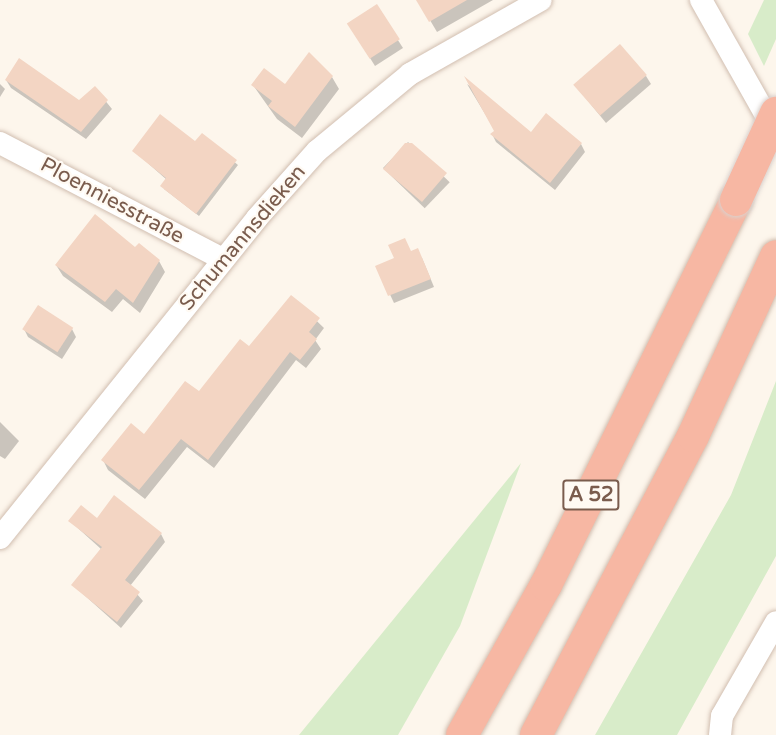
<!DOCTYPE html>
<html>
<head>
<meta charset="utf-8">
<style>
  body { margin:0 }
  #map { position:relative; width:776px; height:735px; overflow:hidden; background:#fdf6ec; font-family:"Varela Round",sans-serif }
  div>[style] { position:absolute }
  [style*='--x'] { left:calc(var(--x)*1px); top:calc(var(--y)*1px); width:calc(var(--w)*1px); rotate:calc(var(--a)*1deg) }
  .green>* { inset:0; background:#d8ecc9 }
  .shadow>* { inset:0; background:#0003; transform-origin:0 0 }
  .building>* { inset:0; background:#f3d5c3; transform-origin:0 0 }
  .roads { filter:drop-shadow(0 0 2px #d1beb0) drop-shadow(0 0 2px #d1beb0) }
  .minor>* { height:22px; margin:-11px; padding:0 11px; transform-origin:11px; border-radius:11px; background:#fff }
  .highway>* { height:32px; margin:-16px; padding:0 16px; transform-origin:16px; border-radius:16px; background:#f7b7a3 }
  .bridges { filter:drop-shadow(0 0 2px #dad1cd) drop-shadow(0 0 2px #dad1cd) }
  .highway-bridge>* { height:32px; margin:-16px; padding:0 16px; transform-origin:16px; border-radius:16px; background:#f7b7a3 }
  span { translate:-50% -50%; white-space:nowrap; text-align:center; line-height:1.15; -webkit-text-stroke:4.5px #fffaf3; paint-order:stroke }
  .shield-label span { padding:2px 4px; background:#fffaf3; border:2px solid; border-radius:4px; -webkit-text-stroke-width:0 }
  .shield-label { font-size:20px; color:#7a5c4d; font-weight:700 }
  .street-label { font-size:21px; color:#7a5c4d }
</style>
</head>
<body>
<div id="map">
  <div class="green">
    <i style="clip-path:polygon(764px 0,776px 0,776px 39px,764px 66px,748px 34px)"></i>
    <i style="clip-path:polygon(776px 381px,776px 556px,677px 735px,595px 735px,731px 495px)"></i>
    <i style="clip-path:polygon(521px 463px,460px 626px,398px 735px,299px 735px)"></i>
  </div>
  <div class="shadow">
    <i style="clip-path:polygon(418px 0,493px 0,437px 32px)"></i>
    <i style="clip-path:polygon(376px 6px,403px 48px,375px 66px,353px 31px)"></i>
    <i style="clip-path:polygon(646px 76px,651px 84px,606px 123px,575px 85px)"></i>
    <i style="clip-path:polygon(332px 77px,339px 89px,302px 138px,277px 119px,253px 85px,285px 86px)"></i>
    <i style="clip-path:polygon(6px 80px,80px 102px,95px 88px,112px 109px,86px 139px,11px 88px)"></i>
    <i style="clip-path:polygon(0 84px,5px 89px,0 97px)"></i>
    <i style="clip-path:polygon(467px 84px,531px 134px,581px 144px,585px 152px,555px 190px,496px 142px,492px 134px,496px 132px)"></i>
    <i style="clip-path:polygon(202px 135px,238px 165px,199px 216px,164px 189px,167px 180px,134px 151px,195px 143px)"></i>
    <i style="left:408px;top:142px;width:58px;height:36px;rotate:44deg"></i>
    <i style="clip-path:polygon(411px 253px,422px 258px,434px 287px,394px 303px,377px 267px)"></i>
    <i style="clip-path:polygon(159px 261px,165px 272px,140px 313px,123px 299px,112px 312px,63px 276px,56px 265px)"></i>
    <i style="clip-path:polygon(292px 297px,324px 328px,315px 340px,321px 349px,306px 368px,296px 360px,214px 468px,187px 447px,145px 499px,108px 470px,103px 460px,144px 436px,199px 393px,249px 348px)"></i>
    <i style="clip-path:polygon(24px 329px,72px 329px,76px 337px,62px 359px,28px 337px)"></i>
    <i style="clip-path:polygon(0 422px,19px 441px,5px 459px,0 456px)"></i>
    <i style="clip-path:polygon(70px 521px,161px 534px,165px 542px,130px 586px,143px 601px,121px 628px,73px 585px,101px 549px)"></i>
  </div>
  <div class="building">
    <i style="clip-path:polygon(416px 0,467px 0,429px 22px)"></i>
    <i style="left:377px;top:4px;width:42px;height:36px;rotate:57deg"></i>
    <i style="left:620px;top:44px;width:41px;height:62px;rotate:49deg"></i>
    <i style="clip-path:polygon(309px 52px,333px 76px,295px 127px,268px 106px,272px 101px,251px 85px,264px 68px,285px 84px)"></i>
    <i style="clip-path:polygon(19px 58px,79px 100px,95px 86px,108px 100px,81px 132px,5px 80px)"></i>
    <i style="clip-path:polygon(464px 76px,531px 132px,546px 113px,582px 143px,550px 183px,490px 134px,494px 131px)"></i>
    <i style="clip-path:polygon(160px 114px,195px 141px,202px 133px,237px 160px,196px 214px,160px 186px,166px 178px,132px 151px)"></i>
    <i style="clip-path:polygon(405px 143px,412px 143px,447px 173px,422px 202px,383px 169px)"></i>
    <i style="clip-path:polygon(95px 214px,135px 247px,139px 243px,160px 260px,133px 303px,116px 289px,105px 302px,55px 265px)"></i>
    <i style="clip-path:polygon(405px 238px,411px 251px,418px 248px,431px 279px,388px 296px,375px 266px,394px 258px,388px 245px)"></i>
    <i style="clip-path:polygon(291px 295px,320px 318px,309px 332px,317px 339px,300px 360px,290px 352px,208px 460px,181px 439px,139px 490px,101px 460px,131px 423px,144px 434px,185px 381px,199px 391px,240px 339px,249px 346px)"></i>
    <i style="left:38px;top:305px;width:42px;height:29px;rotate:33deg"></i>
    <i style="clip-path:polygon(114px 495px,162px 533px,125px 580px,140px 592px,117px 622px,71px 585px,102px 547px,68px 521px,81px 505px,97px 518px)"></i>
  </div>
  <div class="roads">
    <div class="minor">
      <i style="--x:701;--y:0;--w:153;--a:60.6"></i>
      <i style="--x:0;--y:143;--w:251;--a:27.5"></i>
      <i style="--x:0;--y:538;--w:410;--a:-51.2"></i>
      <i style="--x:257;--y:218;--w:90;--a:-48.2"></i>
      <i style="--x:317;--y:151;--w:121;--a:-39.6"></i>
      <i style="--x:410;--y:74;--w:150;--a:-29.5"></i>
      <i style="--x:720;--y:735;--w:19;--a:-84"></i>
      <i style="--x:722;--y:716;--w:108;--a:-60.1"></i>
    </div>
    <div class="highway">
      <i style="--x:462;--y:735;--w:172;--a:-60.8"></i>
      <i style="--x:546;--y:585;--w:429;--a:-63.7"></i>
      <i style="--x:536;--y:735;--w:338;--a:-62.3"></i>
      <i style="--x:693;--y:436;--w:198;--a:-65.2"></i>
    </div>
  </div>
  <div class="bridges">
    <div class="highway-bridge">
      <i style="--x:736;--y:200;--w:96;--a:-65.3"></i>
    </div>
  </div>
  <div class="shield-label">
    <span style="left:591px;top:495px">A 52</span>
  </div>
  <div class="street-label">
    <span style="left:112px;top:201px;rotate:28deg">Ploenniesstraße</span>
    <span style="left:243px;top:238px;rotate:-50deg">Schumannsdieken</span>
  </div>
</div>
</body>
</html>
